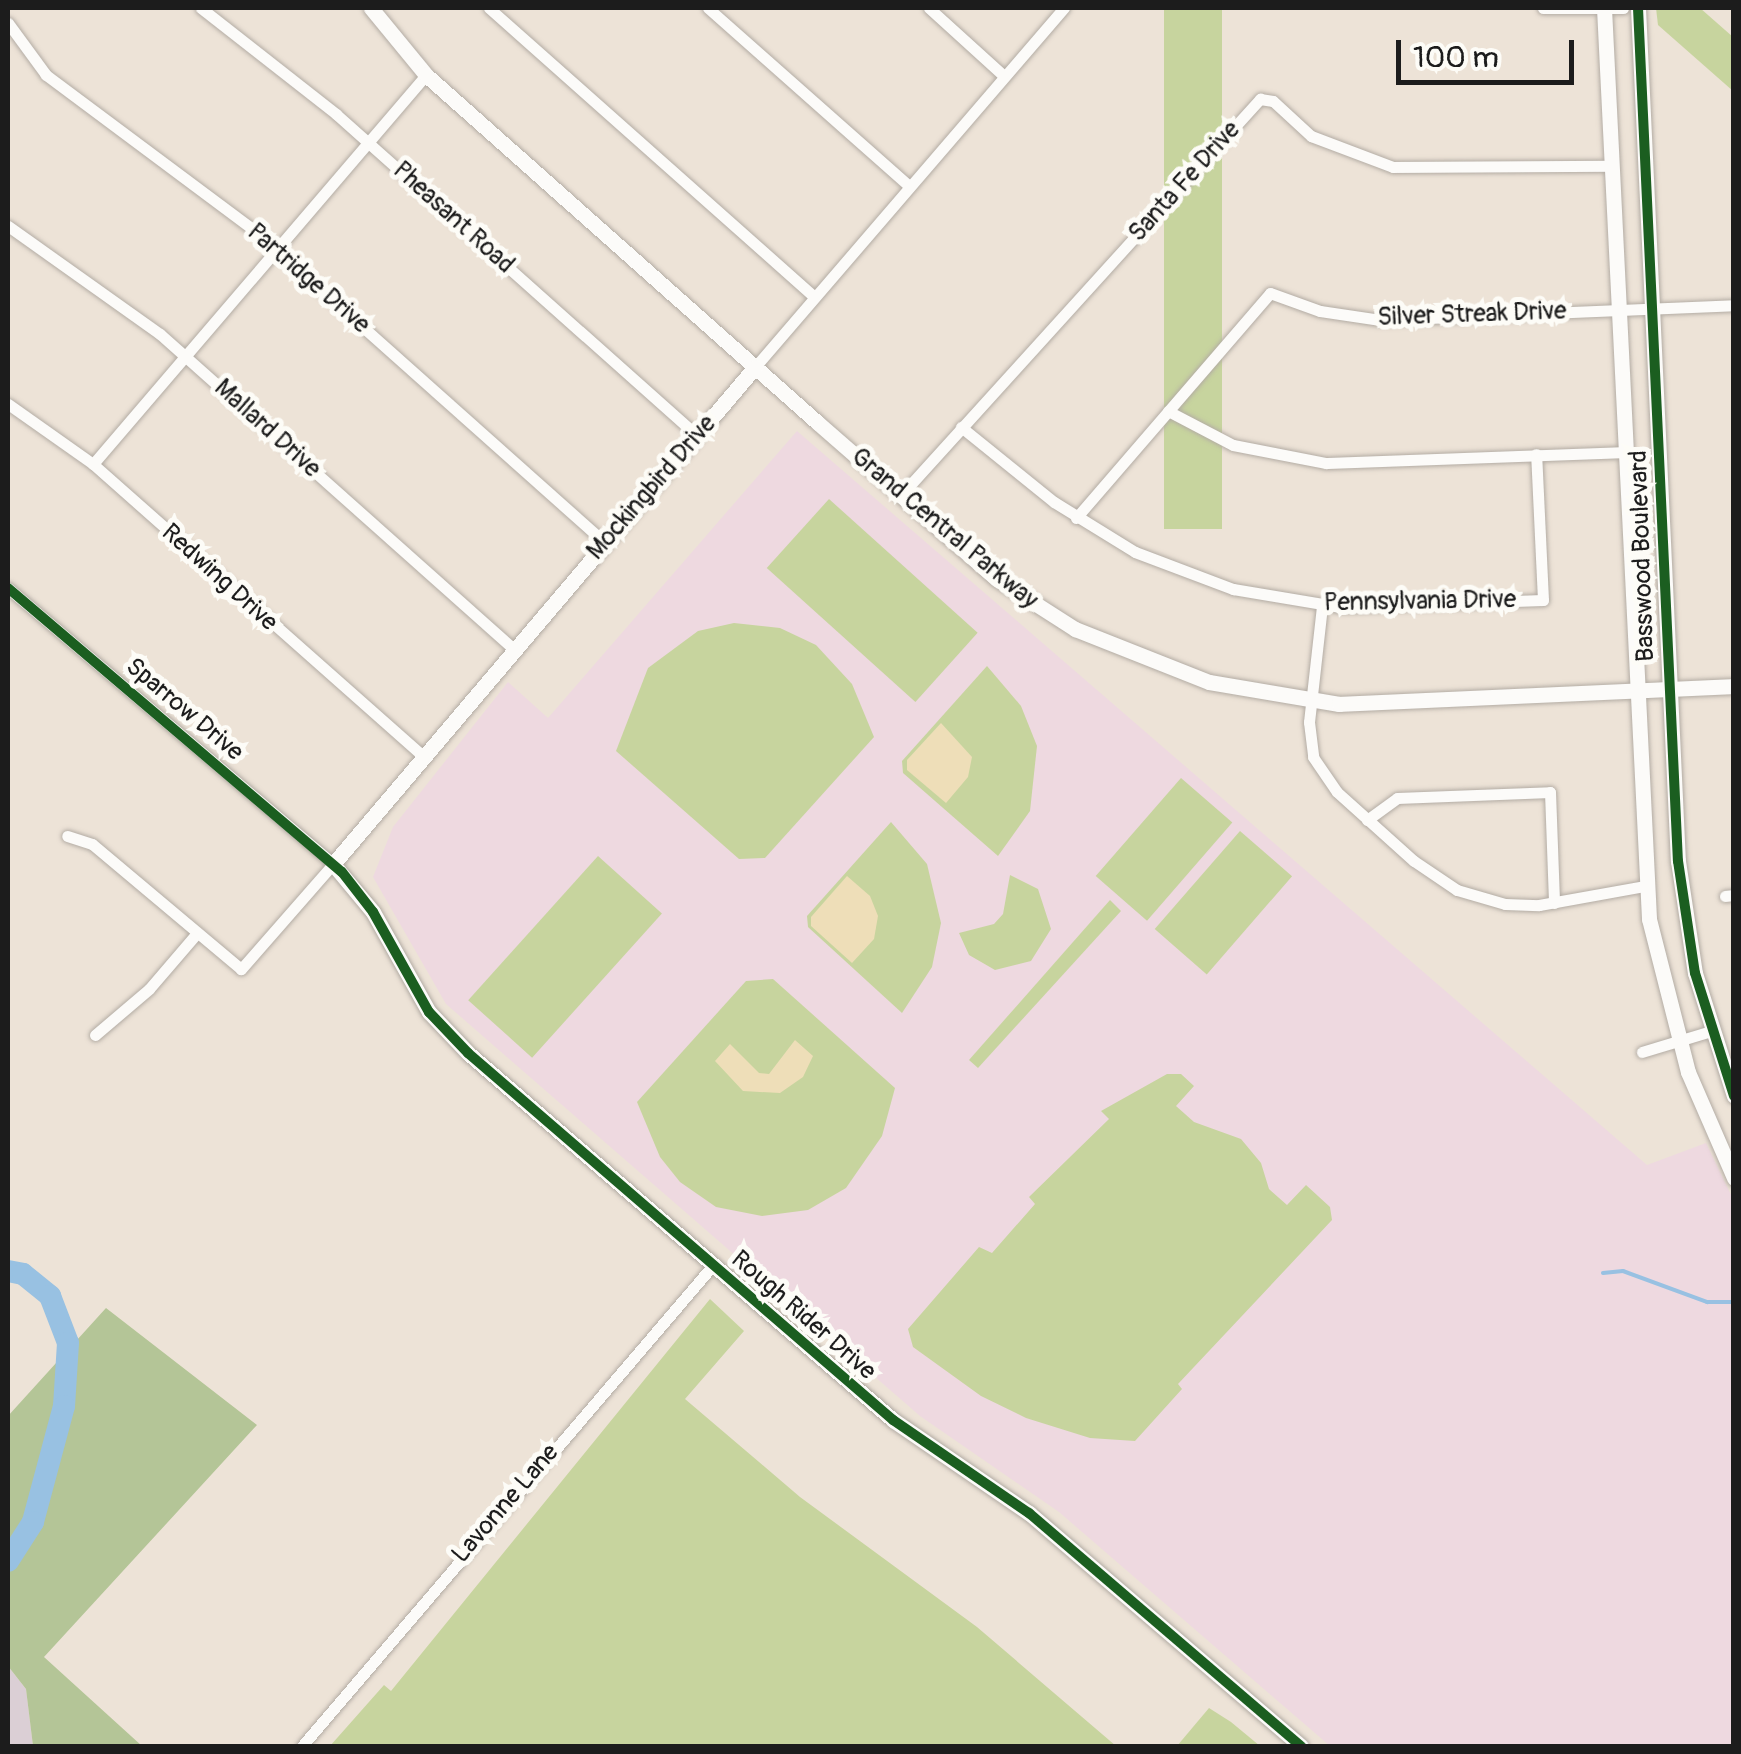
<!DOCTYPE html>
<html>
<head>
<meta charset="utf-8">
<style>
  body { margin:0 }
  #map { position:relative; width:1741px; height:1754px; overflow:hidden; background:#ede3d7; font-family:Pangolin,sans-serif }
  div>[style] { position:absolute }
  [style*='--x'] { left:calc(var(--x)*1px); top:calc(var(--y)*1px); width:calc(var(--w)*1px); rotate:calc(var(--a)*1deg) }
  .built>* { inset:0; background:#eed9e0 }
  .industrial>* { inset:0; background:#dbcfd5 }
  .green>* { inset:0; background:#c7d49e; transform-origin:0 0 }
  .forest>* { inset:0; background:#b4c597 }
  .sand>* { inset:0; background:#eedeb8 }
  .stream>* { height:4px; margin:-2px; padding:0 2px; transform-origin:2px; border-radius:2px; background:#98c1e2 }
  .river>* { height:22px; margin:-11px; padding:0 11px; transform-origin:11px; border-radius:11px; background:#98c1e2 }
  .roads { filter:drop-shadow(0 0 2px #b3aca4) drop-shadow(0 0 2px #b3aca4) }
  .street>* { height:11px; margin:-5.5px; padding:0 5.5px; transform-origin:5.5px; border-radius:5.5px; background:#fcfbf9 }
  .secondary>* { height:15px; margin:-7.5px; padding:0 7.5px; transform-origin:7.5px; border-radius:7.5px; background:#fcfbf9 }
  .cycleway>* { height:10px; margin:-5px; padding:0 5px; transform-origin:5px; border-radius:5px; background:#1b5e20 }
  span { translate:-50% -50%; white-space:nowrap; text-align:center; line-height:1.15; -webkit-text-stroke:10px #fdfcf7; paint-order:stroke }
  .street-label { font-size:25px; color:#1c1c1c }
  .frame { position:absolute; inset:0; border:10px solid #1c1c1c; pointer-events:none }
  .scale { position:absolute; left:1396px; top:40px; width:178px; height:45px; box-sizing:border-box; border:5px solid #1c1c1c; border-top:0; padding-left:12px; font-size:30px; line-height:35px; white-space:nowrap; color:#1c1c1c; -webkit-text-stroke:8px #fdfcf7; paint-order:stroke }
</style>
</head>
<body>
<div id="map">
  <div class="built">
    <i style="clip-path:polygon(797px 431px,1647px 1165px,1706px 1143px,1734px 1201px,1733px 1746px,1330px 1746px,1059px 1512px,920px 1416px,446px 1004px,373px 877px,393px 827px,508px 682px,548px 718px)"></i>
  </div>
  <div class="industrial">
    <i style="clip-path:polygon(8px 1666px,26px 1689px,33px 1746px,8px 1746px)"></i>
  </div>
  <div class="green">
    <i style="left:1164px;top:8px;width:58px;height:521px"></i>
    <i style="clip-path:polygon(1656px 8px,1700px 8px,1733px 37px,1733px 91px,1658px 25px)"></i>
    <i style="left:829px;top:499px;width:200px;height:93px;rotate:42deg"></i>
    <i style="clip-path:polygon(734px 623px,780px 628px,816px 645px,852px 684px,874px 737px,765px 858px,739px 859px,616px 751px,648px 668px,698px 631px)"></i>
    <i style="clip-path:polygon(987px 666px,1021px 706px,1037px 746px,1030px 811px,998px 856px,903px 773px,902px 761px)"></i>
    <i style="left:1181px;top:778px;width:68px;height:130px;rotate:41deg"></i>
    <i style="clip-path:polygon(891px 822px,927px 864px,941px 923px,932px 967px,902px 1013px,808px 927px,807px 916px)"></i>
    <i style="left:1240px;top:831px;width:69px;height:130px;rotate:41deg"></i>
    <i style="left:598px;top:856px;width:86px;height:194px;rotate:42deg"></i>
    <i style="clip-path:polygon(1010px 875px,1038px 889px,1051px 929px,1031px 961px,995px 970px,969px 955px,959px 933px,994px 924px,1003px 914px)"></i>
    <i style="clip-path:polygon(1110px 900px,1121px 911px,978px 1068px,969px 1060px)"></i>
    <i style="clip-path:polygon(773px 979px,895px 1088px,882px 1136px,846px 1188px,808px 1210px,762px 1216px,716px 1207px,680px 1182px,660px 1157px,637px 1102px,746px 981px)"></i>
    <i style="clip-path:polygon(1167px 1074px,1181px 1074px,1194px 1086px,1176px 1106px,1194px 1122px,1241px 1139px,1261px 1163px,1269px 1189px,1287px 1205px,1306px 1185px,1330px 1207px,1332px 1220px,1178px 1384px,1182px 1389px,1135px 1441px,1090px 1438px,1026px 1418px,981px 1396px,913px 1347px,908px 1329px,979px 1247px,992px 1253px,1035px 1204px,1029px 1197px,1109px 1119px,1101px 1111px)"></i>
    <i style="clip-path:polygon(710px 1299px,744px 1331px,685px 1399px,800px 1497px,977px 1627px,1116px 1746px,330px 1746px,384px 1685px,391px 1691px)"></i>
    <i style="clip-path:polygon(1209px 1708px,1231px 1722px,1260px 1746px,1177px 1746px)"></i>
  </div>
  <div class="forest">
    <i style="clip-path:polygon(106px 1308px,257px 1425px,44px 1657px,142px 1746px,33px 1746px,26px 1689px,8px 1666px,8px 1416px)"></i>
  </div>
  <div class="sand">
    <i style="clip-path:polygon(941px 723px,972px 757px,968px 777px,946px 803px,907px 770px,907px 760px)"></i>
    <i style="clip-path:polygon(847px 876px,870px 896px,878px 916px,874px 939px,852px 963px,811px 926px,811px 917px)"></i>
    <i style="clip-path:polygon(795px 1040px,813px 1056px,803px 1077px,780px 1093px,743px 1091px,715px 1061px,730px 1044px,759px 1073px,769px 1074px)"></i>
  </div>
  <div class="stream">
    <i style="--x:1603;--y:1273;--w:20;--a:-6"></i>
    <i style="--x:1623;--y:1271;--w:90;--a:20.3"></i>
    <i style="--x:1707;--y:1302;--w:27;--a:0"></i>
  </div>
  <div class="river">
    <i style="--x:8;--y:1271;--w:15;--a:11"></i>
    <i style="--x:23;--y:1274;--w:35;--a:39"></i>
    <i style="--x:50;--y:1296;--w:50;--a:69"></i>
    <i style="--x:68;--y:1343;--w:63;--a:93.6"></i>
    <i style="--x:64;--y:1406;--w:120;--a:105"></i>
    <i style="--x:33;--y:1522;--w:46;--a:122.7"></i>
  </div>
  <div class="roads">
    <div class="street">
      <i style="--x:201;--y:8;--w:172;--a:38.1"></i>
      <i style="--x:336;--y:114;--w:484;--a:41.7"></i>
      <i style="--x:489;--y:8;--w:435;--a:41.6"></i>
      <i style="--x:708;--y:8;--w:268;--a:41.5"></i>
      <i style="--x:929;--y:8;--w:101;--a:42.2"></i>
      <i style="--x:1543;--y:8;--w:80;--a:0"></i>
      <i style="--x:8;--y:23;--w:64;--a:53.8"></i>
      <i style="--x:46;--y:75;--w:259;--a:36.7"></i>
      <i style="--x:254;--y:230;--w:470;--a:41.7"></i>
      <i style="--x:8;--y:226;--w:186;--a:35.4"></i>
      <i style="--x:160;--y:334;--w:474;--a:41.7"></i>
      <i style="--x:755;--y:367;--w:474;--a:-49.3"></i>
      <i style="--x:8;--y:404;--w:104;--a:35.2"></i>
      <i style="--x:93;--y:464;--w:443;--a:41.5"></i>
      <i style="--x:1168;--y:411;--w:73;--a:27.6"></i>
      <i style="--x:1233;--y:445;--w:95;--a:11"></i>
      <i style="--x:1326;--y:463;--w:296;--a:-2.1"></i>
      <i style="--x:961;--y:427;--w:119;--a:38.9"></i>
      <i style="--x:1054;--y:502;--w:95;--a:31.7"></i>
      <i style="--x:1135;--y:552;--w:105;--a:20.7"></i>
      <i style="--x:1233;--y:589;--w:109;--a:9.5"></i>
      <i style="--x:1341;--y:607;--w:202;--a:-2"></i>
      <i style="--x:1543;--y:600;--w:146;--a:-92.7"></i>
      <i style="--x:93;--y:464;--w:512;--a:-49.44"></i>
      <i style="--x:901;--y:495;--w:535;--a:-47.81"></i>
      <i style="--x:1260;--y:99;--w:13;--a:9"></i>
      <i style="--x:1273;--y:101;--w:52;--a:42.6"></i>
      <i style="--x:1311;--y:136;--w:88;--a:20.7"></i>
      <i style="--x:1393;--y:167;--w:218;--a:-0.3"></i>
      <i style="--x:1076;--y:518;--w:297;--a:-49.2"></i>
      <i style="--x:1270;--y:293;--w:53;--a:19.8"></i>
      <i style="--x:1320;--y:311;--w:61;--a:8.5"></i>
      <i style="--x:1380;--y:320;--w:354;--a:-2.4"></i>
      <i style="--x:8;--y:588;--w:426;--a:40.3"></i>
      <i style="--x:333;--y:864;--w:140;--a:131.2"></i>
      <i style="--x:241;--y:969;--w:194;--a:-140"></i>
      <i style="--x:92;--y:844;--w:26;--a:-162"></i>
      <i style="--x:1322;--y:606;--w:117;--a:96.4"></i>
      <i style="--x:1309;--y:722;--w:35;--a:83"></i>
      <i style="--x:1313;--y:757;--w:42;--a:55.6"></i>
      <i style="--x:1337;--y:792;--w:103;--a:41.9"></i>
      <i style="--x:1414;--y:861;--w:52;--a:34"></i>
      <i style="--x:1457;--y:890;--w:50;--a:16.3"></i>
      <i style="--x:1505;--y:904;--w:34;--a:2"></i>
      <i style="--x:1539;--y:905;--w:108;--a:-10.2"></i>
      <i style="--x:1367;--y:820;--w:37;--a:-36"></i>
      <i style="--x:1397;--y:798;--w:153;--a:-2.2"></i>
      <i style="--x:1550;--y:792;--w:111;--a:87.9"></i>
      <i style="--x:1725;--y:896;--w:9;--a:-6"></i>
      <i style="--x:95;--y:1035;--w:71;--a:-40.4"></i>
      <i style="--x:149;--y:989;--w:74;--a:-49.4"></i>
      <i style="--x:1642;--y:1052;--w:72;--a:-16.9"></i>
      <i style="--x:302;--y:1746;--w:634;--a:-49.48"></i>
    </div>
    <div class="secondary">
      <i style="--x:371;--y:8;--w:87;--a:50.6"></i>
      <i style="--x:426;--y:75;--w:524;--a:41.6"></i>
      <i style="--x:818;--y:423;--w:237;--a:41.1"></i>
      <i style="--x:997;--y:579;--w:93;--a:32.7"></i>
      <i style="--x:1075;--y:629;--w:144;--a:21.6"></i>
      <i style="--x:1209;--y:682;--w:132;--a:9.6"></i>
      <i style="--x:1339;--y:704;--w:395;--a:-2.6"></i>
      <i style="--x:1604;--y:8;--w:912;--a:87.17"></i>
      <i style="--x:1649;--y:919;--w:158;--a:75.7"></i>
      <i style="--x:1688;--y:1072;--w:116;--a:66.5"></i>
      <i style="--x:1638;--y:8;--w:854;--a:87.32"></i>
      <i style="--x:1678;--y:861;--w:113;--a:81.4"></i>
      <i style="--x:1695;--y:973;--w:129;--a:72.4"></i>
      <i style="--x:755;--y:367;--w:652;--a:130.33"></i>
      <i style="--x:333;--y:864;--w:62;--a:50.2"></i>
      <i style="--x:373;--y:912;--w:115;--a:60.8"></i>
      <i style="--x:429;--y:1012;--w:57;--a:46.4"></i>
      <i style="--x:468;--y:1053;--w:562;--a:40.81"></i>
      <i style="--x:893;--y:1420;--w:165;--a:34.4"></i>
      <i style="--x:1029;--y:1513;--w:358;--a:40.6"></i>
    </div>
  </div>
  <div class="cycleway">
    <i style="--x:1638;--y:8;--w:854;--a:87.32"></i>
    <i style="--x:1678;--y:861;--w:113;--a:81.4"></i>
    <i style="--x:1695;--y:973;--w:129;--a:72.4"></i>
    <i style="--x:8;--y:588;--w:438;--a:40.4"></i>
    <i style="--x:342;--y:872;--w:51;--a:52.2"></i>
    <i style="--x:373;--y:912;--w:115;--a:60.8"></i>
    <i style="--x:429;--y:1012;--w:57;--a:46.4"></i>
    <i style="--x:468;--y:1053;--w:562;--a:40.81"></i>
    <i style="--x:893;--y:1420;--w:165;--a:34.4"></i>
    <i style="--x:1029;--y:1513;--w:358;--a:40.6"></i>
  </div>
  <div class="street-label">
    <span style="left:1185px;top:182px;rotate:-48deg">Santa Fe Drive</span>
    <span style="left:453px;top:218px;rotate:42deg">Pheasant Road</span>
    <span style="left:308px;top:279px;rotate:41deg">Partridge Drive</span>
    <span style="left:1472px;top:315px;rotate:-2deg">Silver Streak Drive</span>
    <span style="left:267px;top:429px;rotate:42deg">Mallard Drive</span>
    <span style="left:652px;top:488px;rotate:-49deg">Mockingbird Drive</span>
    <span style="left:944px;top:529px;rotate:40deg">Grand Central Parkway</span>
    <span style="left:1643px;top:556px;rotate:-92deg">Basswood Boulevard</span>
    <span style="left:219px;top:578px;rotate:42deg">Redwing Drive</span>
    <span style="left:1420px;top:602px;rotate:-1deg">Pennsylvania Drive</span>
    <span style="left:184px;top:710px;rotate:40deg">Sparrow Drive</span>
    <span style="left:803px;top:1316px;rotate:41deg">Rough Rider Drive</span>
    <span style="left:506px;top:1504px;rotate:-49deg">Lavonne Lane</span>
  </div>
  <div class="frame"></div>
  <div class="scale">100 m</div>
</div>
</body>
</html>
